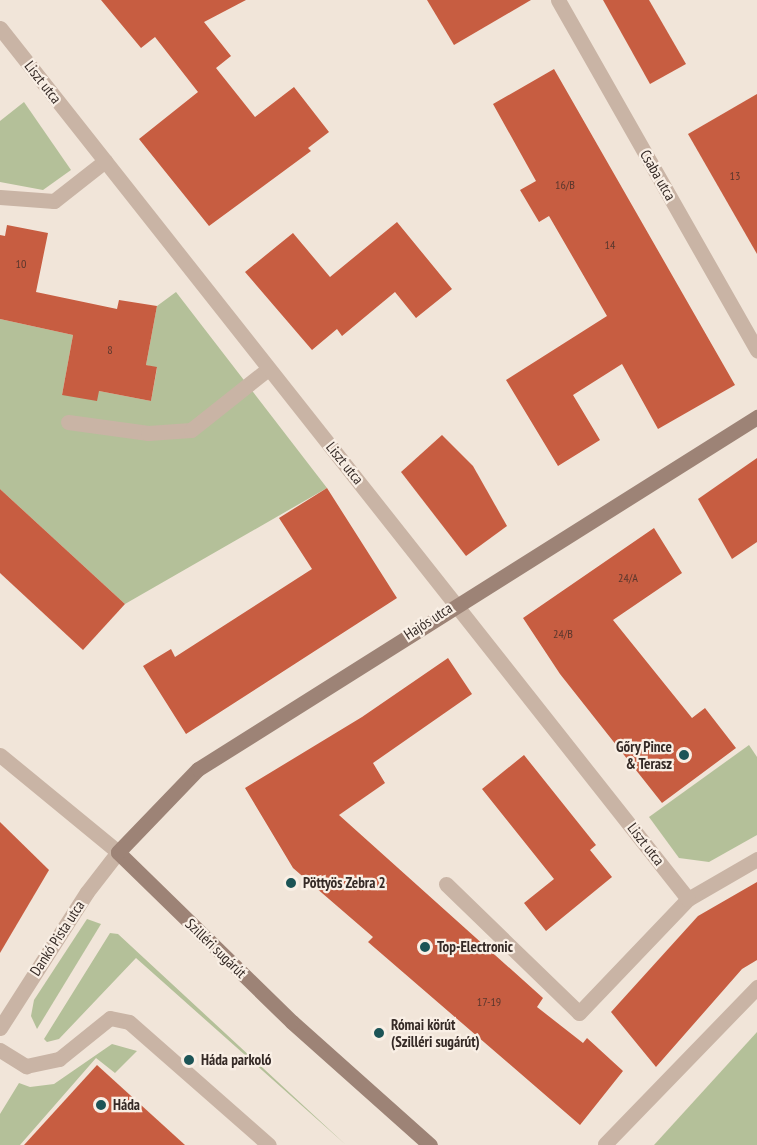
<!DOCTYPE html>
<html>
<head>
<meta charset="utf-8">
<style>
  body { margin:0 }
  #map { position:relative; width:757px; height:1145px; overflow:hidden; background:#f1e5d9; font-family:"PT Sans Narrow",sans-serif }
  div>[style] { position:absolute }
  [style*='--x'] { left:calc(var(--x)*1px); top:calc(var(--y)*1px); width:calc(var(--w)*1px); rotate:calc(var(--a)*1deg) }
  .green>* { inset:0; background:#b4c099 }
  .building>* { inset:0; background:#c75d41 }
  .service>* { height:15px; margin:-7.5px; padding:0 7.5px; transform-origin:7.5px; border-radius:7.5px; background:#c9b4a5 }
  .minor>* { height:15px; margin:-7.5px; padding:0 7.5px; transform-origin:7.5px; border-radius:7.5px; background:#c9b4a5 }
  .tertiary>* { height:15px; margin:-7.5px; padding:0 7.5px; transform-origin:7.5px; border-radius:7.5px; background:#c9b4a5 }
  .secondary>* { height:15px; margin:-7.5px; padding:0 7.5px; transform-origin:7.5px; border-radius:7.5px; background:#9d8376 }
  .dots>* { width:16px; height:16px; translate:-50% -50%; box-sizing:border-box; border:3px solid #f9efe5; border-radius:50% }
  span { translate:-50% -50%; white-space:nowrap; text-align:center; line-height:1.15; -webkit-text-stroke:4.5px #f9efe5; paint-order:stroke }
  .number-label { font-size:12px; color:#5a372d }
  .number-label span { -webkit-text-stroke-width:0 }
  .street-label { font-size:15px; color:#352a26 }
  .poi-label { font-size:15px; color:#352a26; font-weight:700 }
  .right { translate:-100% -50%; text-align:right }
  .left { translate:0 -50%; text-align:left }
</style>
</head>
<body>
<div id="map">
  <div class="green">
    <i style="clip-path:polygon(24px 102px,71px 170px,43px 190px,0 182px,0 121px)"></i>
    <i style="clip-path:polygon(176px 292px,327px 488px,125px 604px,0 489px,0 319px,73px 335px,62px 395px,99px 391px,151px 401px,157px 368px,146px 365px,157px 306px)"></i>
    <i style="clip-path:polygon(749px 745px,757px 757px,757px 835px,709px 862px,679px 858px,649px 817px)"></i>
    <i style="clip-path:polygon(87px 919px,101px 924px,37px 1029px,31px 1016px,34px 1000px)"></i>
    <i style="clip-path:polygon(110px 933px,118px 934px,346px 1145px,136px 958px,59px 1039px,47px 1042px,44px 1039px)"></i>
    <i style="clip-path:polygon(757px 1032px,757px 1145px,654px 1145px)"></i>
    <i style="clip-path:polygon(112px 1044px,137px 1051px,115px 1073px,96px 1058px,20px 1145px,0 1145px,0 1114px,19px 1083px,30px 1087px,54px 1084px)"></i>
  </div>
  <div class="building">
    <i style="clip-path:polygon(101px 0,246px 0,204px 22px,231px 56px,216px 68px,255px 117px,294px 87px,329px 132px,308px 148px,311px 151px,209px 226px,139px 139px,198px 92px,155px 37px,141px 48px)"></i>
    <i style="clip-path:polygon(427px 0,531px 0,454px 45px)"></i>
    <i style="clip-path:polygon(603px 0,649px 0,686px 64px,650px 84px)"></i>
    <i style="clip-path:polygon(554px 69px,735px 385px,658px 429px,622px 364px,573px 395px,600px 440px,558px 466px,506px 380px,607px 316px,549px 216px,539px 222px,520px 190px,536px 181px,493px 104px)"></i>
    <i style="clip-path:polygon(757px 94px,757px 254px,688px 134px)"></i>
    <i style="clip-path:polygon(397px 222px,452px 289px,416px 318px,395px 292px,342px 336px,337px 329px,312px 350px,245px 272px,293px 233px,330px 277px)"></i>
    <i style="clip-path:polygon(7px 225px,48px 233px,36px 292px,117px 309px,119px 300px,157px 306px,146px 365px,157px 367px,151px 401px,99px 391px,97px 401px,62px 395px,73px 335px,0 319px,0 235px,5px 236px)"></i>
    <i style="clip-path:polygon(442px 435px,473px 466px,507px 526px,466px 556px,401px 472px)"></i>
    <i style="clip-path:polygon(757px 458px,757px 542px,732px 559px,698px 499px)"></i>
    <i style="clip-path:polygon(327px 488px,397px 598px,186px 734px,143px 666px,171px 649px,175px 657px,312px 569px,279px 518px)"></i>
    <i style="clip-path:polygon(0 489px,125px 604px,83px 650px,0 573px)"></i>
    <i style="clip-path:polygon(654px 528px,682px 573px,613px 620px,692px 718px,705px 708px,736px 748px,662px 803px,560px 674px,523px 618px)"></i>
    <i style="clip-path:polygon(448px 658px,472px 694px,373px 763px,385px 783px,339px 815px,543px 998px,537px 1007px,583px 1043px,587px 1038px,623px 1071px,580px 1125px,368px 942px,373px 937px,293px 868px,245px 788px,362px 717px)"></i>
    <i style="clip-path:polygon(524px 755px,596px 845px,590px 850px,612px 877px,546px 931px,524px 903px,554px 879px,482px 789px)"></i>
    <i style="clip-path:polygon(0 822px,49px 870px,0 953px)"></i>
    <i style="clip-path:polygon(757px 882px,757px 960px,742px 969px,656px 1067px,611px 1012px,698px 916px)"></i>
    <i style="clip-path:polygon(97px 1065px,185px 1145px,24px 1145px)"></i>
  </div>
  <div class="service">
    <i style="--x:0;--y:197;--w:54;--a:4.2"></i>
    <i style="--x:54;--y:201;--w:65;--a:-38.1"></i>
    <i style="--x:68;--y:422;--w:81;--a:7.8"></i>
    <i style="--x:148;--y:433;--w:43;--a:-4"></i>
    <i style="--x:191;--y:430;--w:98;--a:-38.4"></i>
    <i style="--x:446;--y:884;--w:185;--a:44.1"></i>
    <i style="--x:579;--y:1013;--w:158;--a:-46.3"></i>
    <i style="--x:688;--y:899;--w:80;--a:-30.1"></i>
    <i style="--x:0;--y:1050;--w:31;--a:32"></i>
    <i style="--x:26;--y:1066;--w:34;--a:-12"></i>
    <i style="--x:59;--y:1059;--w:65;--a:-38.8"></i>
    <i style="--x:110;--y:1018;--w:19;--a:12"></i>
    <i style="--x:129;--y:1022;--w:186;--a:41.3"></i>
    <i style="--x:605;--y:1144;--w:219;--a:-45.9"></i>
  </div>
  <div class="minor">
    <i style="--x:558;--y:0;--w:403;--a:60.4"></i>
    <i style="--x:0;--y:28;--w:1110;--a:51.69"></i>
    <i style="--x:0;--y:1028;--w:161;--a:-57.4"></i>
    <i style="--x:87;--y:892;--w:51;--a:-52.2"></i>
  </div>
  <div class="tertiary">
    <i style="--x:0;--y:755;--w:153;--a:39.4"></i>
  </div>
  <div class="secondary">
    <i style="--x:430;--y:1145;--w:185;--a:-138.3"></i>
    <i style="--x:292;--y:1022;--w:243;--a:-135.7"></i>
    <i style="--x:118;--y:852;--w:115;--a:-46.1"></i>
    <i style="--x:198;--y:769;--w:661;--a:-32.2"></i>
  </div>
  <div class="dots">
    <i style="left:684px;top:755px;background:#1c5456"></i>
    <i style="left:291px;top:883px;background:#1c5456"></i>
    <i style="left:425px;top:947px;background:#1c5456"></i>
    <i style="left:379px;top:1033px;background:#1c5456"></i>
    <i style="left:189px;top:1060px;background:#1c5456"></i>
    <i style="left:101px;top:1105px;background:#1c5456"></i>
  </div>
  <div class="number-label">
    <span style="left:735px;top:176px">13</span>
    <span style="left:565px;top:185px">16/B</span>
    <span style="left:610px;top:245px">14</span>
    <span style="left:21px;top:264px">10</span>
    <span style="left:110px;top:350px">8</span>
    <span style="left:628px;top:578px">24/A</span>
    <span style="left:563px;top:634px">24/B</span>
    <span style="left:489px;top:1002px">17-19</span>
  </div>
  <div class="street-label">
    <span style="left:43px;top:82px;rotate:52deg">Liszt utca</span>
    <span style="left:658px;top:175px;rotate:60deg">Csaba utca</span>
    <span style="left:345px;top:463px;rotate:51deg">Liszt utca</span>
    <span style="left:428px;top:621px;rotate:-33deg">Hajós utca</span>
    <span style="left:646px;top:844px;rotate:52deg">Liszt utca</span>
    <span style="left:57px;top:938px;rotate:-57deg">Dankó Pista utca</span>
    <span style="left:216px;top:948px;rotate:44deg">Szilléri sugárút</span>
  </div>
  <div class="poi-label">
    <span class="right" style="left:672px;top:755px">Gőry Pince<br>&amp; Terasz</span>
    <span class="left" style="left:303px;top:883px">Pöttyös Zebra 2</span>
    <span class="left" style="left:437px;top:947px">Top-Electronic</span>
    <span class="left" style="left:391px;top:1033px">Római körút<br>(Szilléri sugárút)</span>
    <span class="left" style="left:201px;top:1060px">Háda parkoló</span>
    <span class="left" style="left:113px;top:1105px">Háda</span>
  </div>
</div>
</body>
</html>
